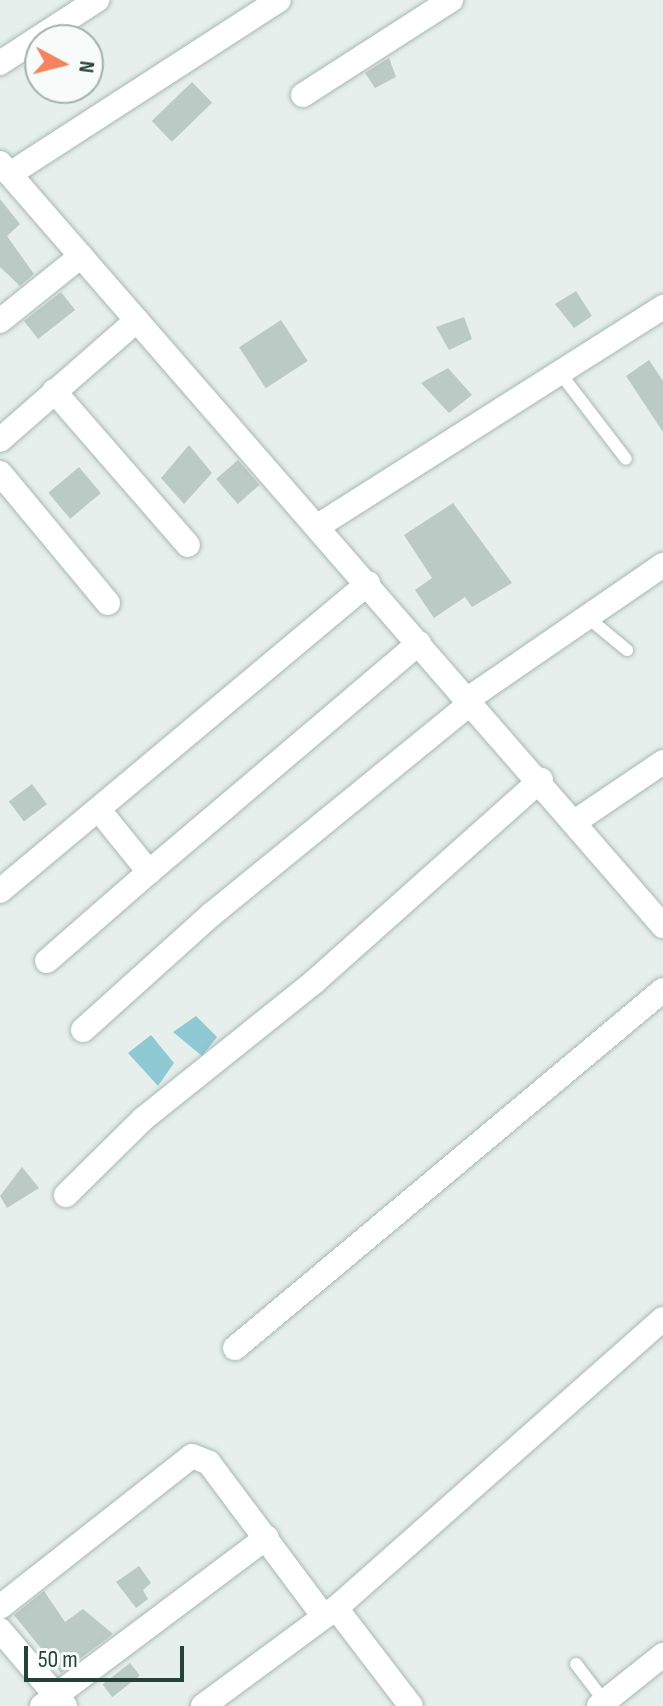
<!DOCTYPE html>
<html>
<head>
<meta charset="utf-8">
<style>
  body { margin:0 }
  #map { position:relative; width:663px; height:1706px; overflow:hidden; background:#e6efeb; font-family:"Sofia Sans Condensed",sans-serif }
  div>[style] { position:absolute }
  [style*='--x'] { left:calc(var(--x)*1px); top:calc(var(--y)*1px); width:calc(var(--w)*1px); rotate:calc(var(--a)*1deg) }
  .water>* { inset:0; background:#8ec9d4 }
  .building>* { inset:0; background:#bbcac4; transform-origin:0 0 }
  .roads { filter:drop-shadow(0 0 2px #a8b8b2) drop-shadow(0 0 2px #a8b8b2) }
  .lane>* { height:12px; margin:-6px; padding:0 6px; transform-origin:6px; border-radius:6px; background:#fff }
  .street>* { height:24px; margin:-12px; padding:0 12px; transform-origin:12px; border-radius:12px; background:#fff }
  span { translate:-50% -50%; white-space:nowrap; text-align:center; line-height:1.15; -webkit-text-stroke:7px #f7fbf9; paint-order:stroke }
  .north { position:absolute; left:24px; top:24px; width:80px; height:80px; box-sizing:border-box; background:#f7fbf9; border:2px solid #a3b1ad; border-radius:50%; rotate:97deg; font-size:22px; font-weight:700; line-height:32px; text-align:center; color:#24423a }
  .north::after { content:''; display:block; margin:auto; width:28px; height:36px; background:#f4845f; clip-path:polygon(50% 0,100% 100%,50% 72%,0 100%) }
  .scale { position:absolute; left:24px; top:1646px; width:160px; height:36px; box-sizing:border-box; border:4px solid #24423a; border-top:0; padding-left:10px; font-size:24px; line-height:28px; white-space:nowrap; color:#24423a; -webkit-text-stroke:6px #f7fbf9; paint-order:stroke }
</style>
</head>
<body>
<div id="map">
  <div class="water">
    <i style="clip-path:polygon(196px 1016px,217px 1037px,202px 1056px,173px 1032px)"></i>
    <i style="clip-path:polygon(151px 1035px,174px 1063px,158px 1086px,128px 1053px)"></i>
  </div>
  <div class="building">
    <i style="clip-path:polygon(389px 58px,396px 77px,375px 88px,365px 73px)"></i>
    <i style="left:192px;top:82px;width:29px;height:56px;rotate:46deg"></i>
    <i style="clip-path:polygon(0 199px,20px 224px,7px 236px,34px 274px,20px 286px,0 267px)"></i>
    <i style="clip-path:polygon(576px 291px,592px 316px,574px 328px,555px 304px)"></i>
    <i style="left:61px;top:292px;width:23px;height:47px;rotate:52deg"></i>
    <i style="clip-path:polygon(464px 317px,472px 339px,449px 350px,436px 327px)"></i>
    <i style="left:281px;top:320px;width:49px;height:50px;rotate:57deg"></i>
    <i style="clip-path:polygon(649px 360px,663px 381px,663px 432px,626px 376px)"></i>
    <i style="clip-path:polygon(448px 368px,472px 395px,449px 413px,421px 383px)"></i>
    <i style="clip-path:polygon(189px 445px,212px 473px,184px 504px,161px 478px)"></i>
    <i style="left:238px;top:460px;width:33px;height:29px;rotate:49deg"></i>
    <i style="left:79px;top:467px;width:34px;height:40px;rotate:50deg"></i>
    <i style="clip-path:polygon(453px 503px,512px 583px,472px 607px,465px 597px,434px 618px,415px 590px,432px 578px,404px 535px)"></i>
    <i style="left:32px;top:784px;width:25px;height:29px;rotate:53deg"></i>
    <i style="clip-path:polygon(22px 1167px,39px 1188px,7px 1208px,0 1196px)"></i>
    <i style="clip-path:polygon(139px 1566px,151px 1583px,143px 1590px,148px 1599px,136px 1608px,116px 1582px)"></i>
    <i style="clip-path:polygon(44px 1591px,65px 1622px,83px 1609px,113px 1634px,61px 1673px,14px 1615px)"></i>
    <i style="left:130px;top:1663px;width:16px;height:35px;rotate:52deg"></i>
  </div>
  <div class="roads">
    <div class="lane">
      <i style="--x:560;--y:373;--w:108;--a:52.5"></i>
      <i style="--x:587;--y:617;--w:52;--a:39.5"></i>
      <i style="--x:576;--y:1664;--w:48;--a:52.7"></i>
    </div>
    <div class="street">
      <i style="--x:0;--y:63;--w:116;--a:-33"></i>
      <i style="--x:303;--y:95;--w:176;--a:-32.7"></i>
      <i style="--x:0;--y:163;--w:1011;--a:49.01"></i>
      <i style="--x:10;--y:174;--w:320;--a:-32.9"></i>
      <i style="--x:0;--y:321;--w:104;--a:-38.7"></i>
      <i style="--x:54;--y:391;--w:204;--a:49"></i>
      <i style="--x:0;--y:440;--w:182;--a:-41.2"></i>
      <i style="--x:0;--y:473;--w:169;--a:50.3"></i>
      <i style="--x:318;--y:526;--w:409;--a:-32.4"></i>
      <i style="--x:468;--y:699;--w:237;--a:-34.5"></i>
      <i style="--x:99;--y:810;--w:80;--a:51.1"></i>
      <i style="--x:149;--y:872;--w:354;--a:-40.3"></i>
      <i style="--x:576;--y:821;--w:105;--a:-34.1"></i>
      <i style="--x:0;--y:891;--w:480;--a:-39.9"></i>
      <i style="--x:47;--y:961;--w:135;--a:-41.1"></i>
      <i style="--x:83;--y:1030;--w:173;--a:-42"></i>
      <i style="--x:212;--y:914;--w:335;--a:-39.2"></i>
      <i style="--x:66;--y:1195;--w:108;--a:-44.6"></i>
      <i style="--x:143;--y:1119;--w:219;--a:-38.7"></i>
      <i style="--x:314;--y:982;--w:304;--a:-41.7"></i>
      <i style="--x:235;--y:1348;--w:558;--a:-39.91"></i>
      <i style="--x:0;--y:1607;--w:244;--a:-38.2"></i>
      <i style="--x:192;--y:1456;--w:18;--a:22"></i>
      <i style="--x:209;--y:1463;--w:192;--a:53.2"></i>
      <i style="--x:336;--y:1608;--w:123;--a:52.6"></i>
      <i style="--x:0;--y:1630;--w:100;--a:49.5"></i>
      <i style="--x:42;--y:1706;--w:281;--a:-36.9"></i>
      <i style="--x:203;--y:1706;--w:165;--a:-36.4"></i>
      <i style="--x:336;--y:1608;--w:436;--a:-41.5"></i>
      <i style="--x:599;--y:1706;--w:82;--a:-38.6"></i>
    </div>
  </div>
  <div class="north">N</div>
  <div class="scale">50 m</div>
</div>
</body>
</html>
